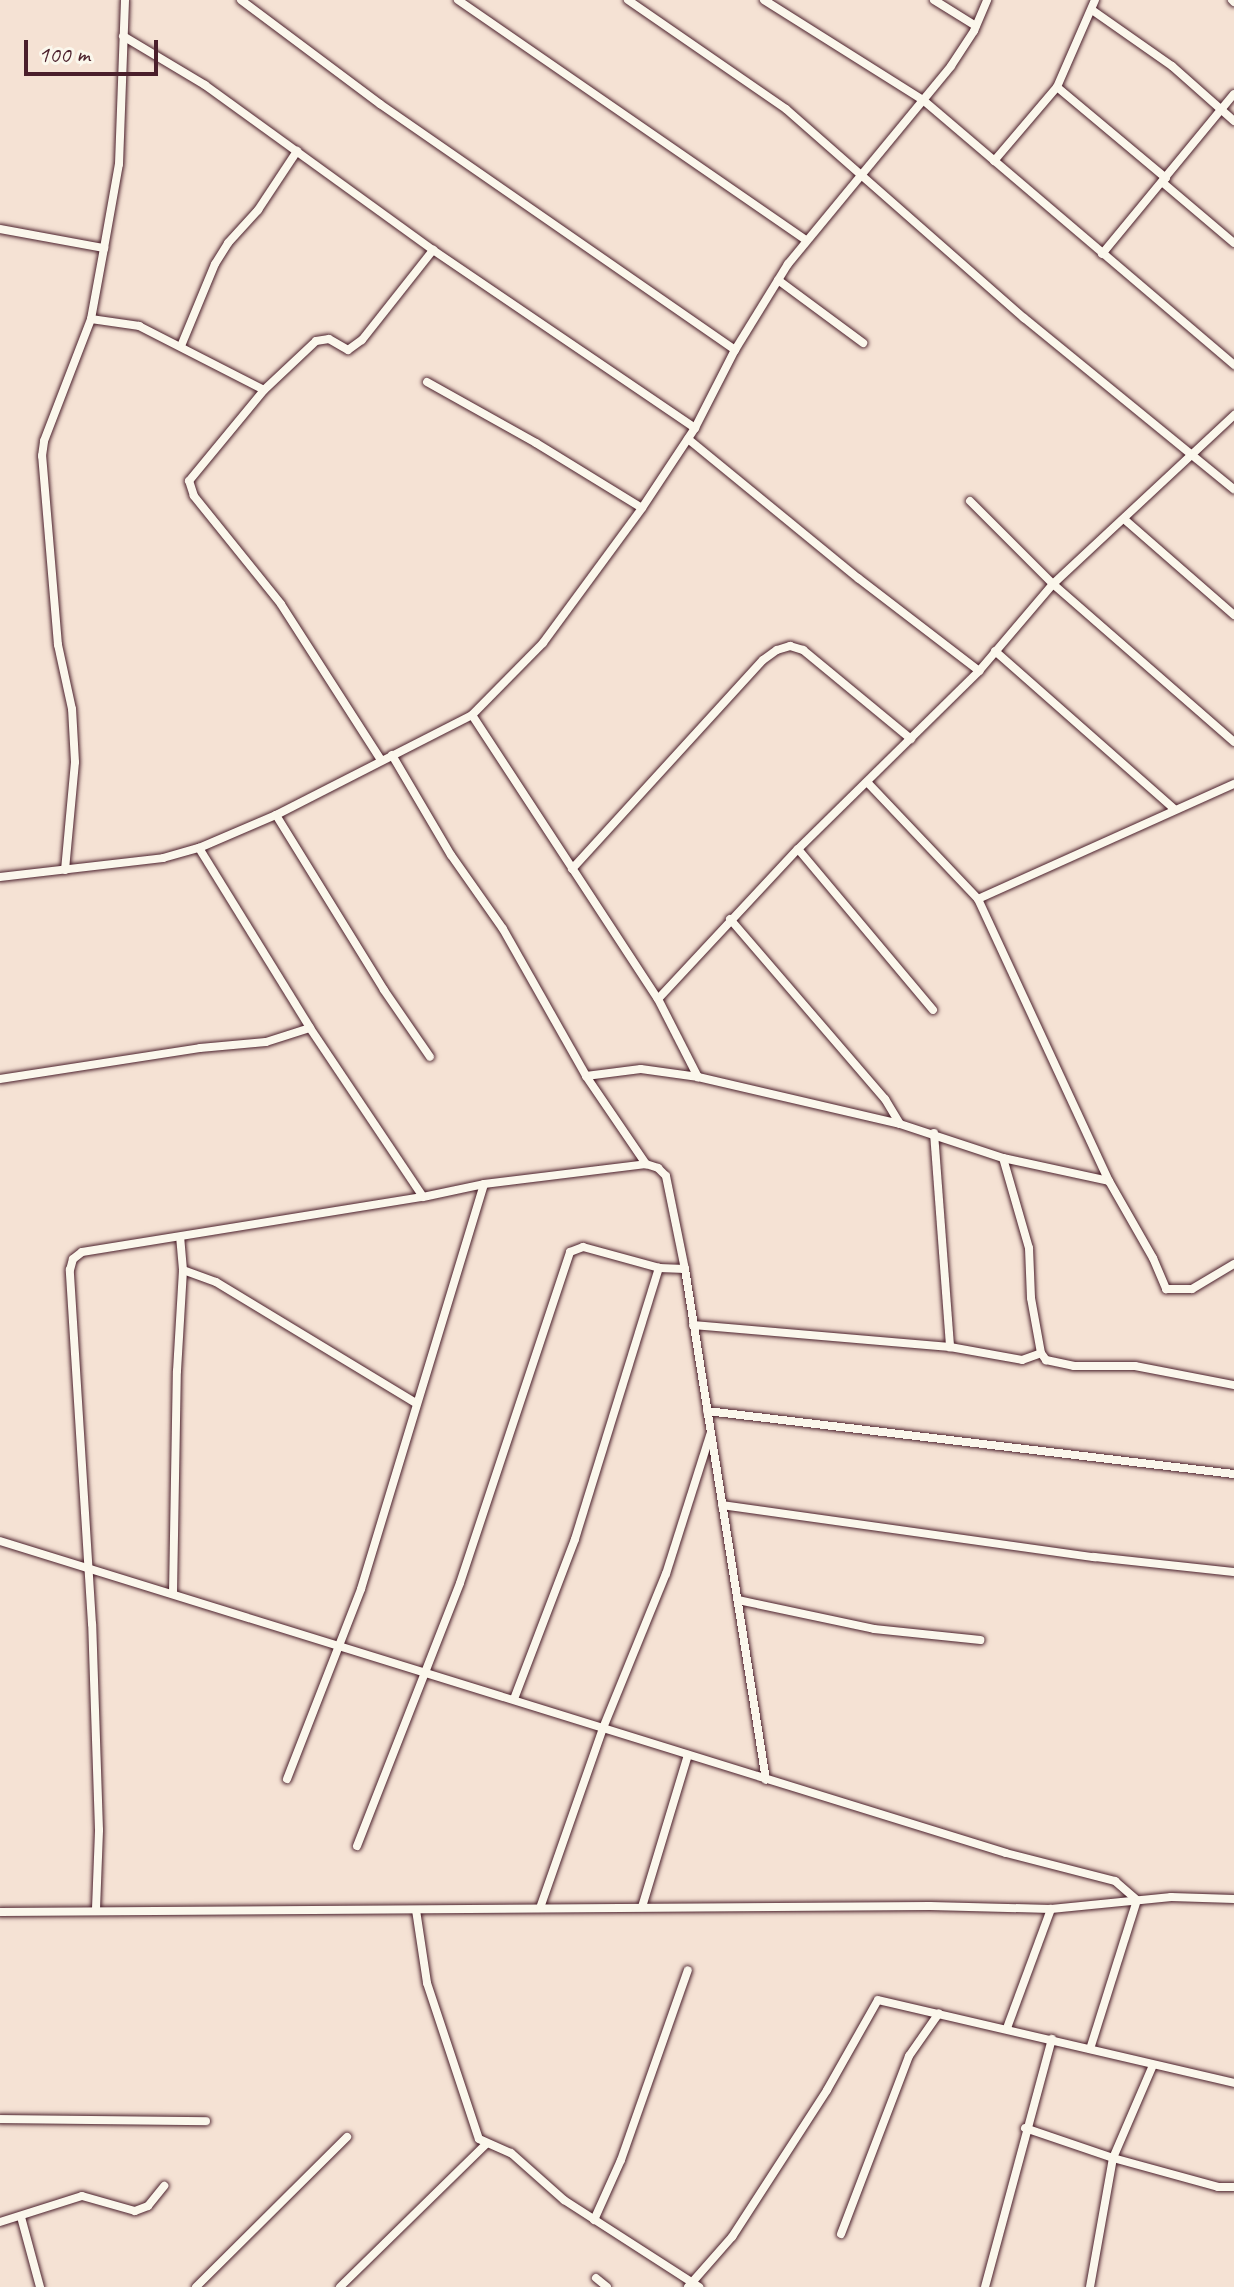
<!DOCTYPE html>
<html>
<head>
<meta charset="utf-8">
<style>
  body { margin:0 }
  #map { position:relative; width:1234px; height:2287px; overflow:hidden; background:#f5e2d4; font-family:Caveat,sans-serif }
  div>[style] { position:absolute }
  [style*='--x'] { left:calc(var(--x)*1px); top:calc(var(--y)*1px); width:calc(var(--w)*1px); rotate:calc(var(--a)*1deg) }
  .roads { filter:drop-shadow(0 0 2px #4a1f2b) drop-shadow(0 0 2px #4a1f2b) }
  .minor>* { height:8px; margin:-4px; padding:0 4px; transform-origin:4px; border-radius:4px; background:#fbf7ec }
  span { translate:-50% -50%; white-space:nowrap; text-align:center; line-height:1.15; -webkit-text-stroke:6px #fbf7ec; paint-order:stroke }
  .scale { position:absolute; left:24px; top:40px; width:134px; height:36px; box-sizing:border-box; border:4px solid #4a1f2b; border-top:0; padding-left:10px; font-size:24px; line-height:28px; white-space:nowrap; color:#4a1f2b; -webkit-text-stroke:6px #fbf7ec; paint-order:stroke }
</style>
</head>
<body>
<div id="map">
  <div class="roads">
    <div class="minor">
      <i style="--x:241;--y:0;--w:174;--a:36.8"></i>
      <i style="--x:380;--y:104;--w:432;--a:34.7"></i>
      <i style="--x:458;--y:0;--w:423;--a:34.6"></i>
      <i style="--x:628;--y:0;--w:192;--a:34.6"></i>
      <i style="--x:786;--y:109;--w:317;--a:41.3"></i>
      <i style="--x:1024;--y:318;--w:271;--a:39.2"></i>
      <i style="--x:764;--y:0;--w:188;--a:32.2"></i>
      <i style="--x:923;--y:100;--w:409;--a:40.4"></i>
      <i style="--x:934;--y:0;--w:49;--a:31.8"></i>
      <i style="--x:1232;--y:0;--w:3;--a:45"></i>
      <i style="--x:1092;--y:10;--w:98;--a:35"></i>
      <i style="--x:1172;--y:66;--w:83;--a:41.6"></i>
      <i style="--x:123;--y:36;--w:96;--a:30.9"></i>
      <i style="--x:205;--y:85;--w:281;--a:35.9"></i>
      <i style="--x:433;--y:250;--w:317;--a:34.2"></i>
      <i style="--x:1057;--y:87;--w:142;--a:39.9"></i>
      <i style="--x:994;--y:161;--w:97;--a:-49.6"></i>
      <i style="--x:1057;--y:87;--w:95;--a:-66.4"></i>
      <i style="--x:1162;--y:182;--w:94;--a:40.3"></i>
      <i style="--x:0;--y:229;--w:106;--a:10.4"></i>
      <i style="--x:1102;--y:254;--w:207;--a:-50.5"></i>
      <i style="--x:778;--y:280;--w:106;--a:36.5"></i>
      <i style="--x:91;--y:319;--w:49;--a:8.3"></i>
      <i style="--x:139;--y:326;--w:140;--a:27.1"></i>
      <i style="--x:181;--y:346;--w:89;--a:-67.5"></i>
      <i style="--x:215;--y:264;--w:25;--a:-58"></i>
      <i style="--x:228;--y:243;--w:45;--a:-47.7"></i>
      <i style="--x:258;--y:210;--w:71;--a:-56.5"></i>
      <i style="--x:427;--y:382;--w:125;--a:29.2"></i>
      <i style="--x:536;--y:443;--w:124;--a:31.5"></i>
      <i style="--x:688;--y:439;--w:220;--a:39.3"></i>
      <i style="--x:858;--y:578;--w:153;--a:37.5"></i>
      <i style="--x:979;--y:671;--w:114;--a:-49.6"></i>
      <i style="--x:1053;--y:584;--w:248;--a:-43"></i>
      <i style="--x:970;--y:501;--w:117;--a:45"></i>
      <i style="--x:1053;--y:584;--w:240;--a:41.1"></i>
      <i style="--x:1124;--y:519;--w:146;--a:41.1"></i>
      <i style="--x:995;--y:651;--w:239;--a:41.4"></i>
      <i style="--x:472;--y:715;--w:339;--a:56.8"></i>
      <i style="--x:658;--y:999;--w:88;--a:62.9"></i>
      <i style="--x:392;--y:755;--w:116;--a:59.5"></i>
      <i style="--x:451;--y:855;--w:90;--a:54.9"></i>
      <i style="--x:503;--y:929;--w:169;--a:60.5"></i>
      <i style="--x:586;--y:1076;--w:107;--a:55.7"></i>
      <i style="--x:381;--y:760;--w:185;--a:-122.7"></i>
      <i style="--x:281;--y:604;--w:139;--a:-128.9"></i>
      <i style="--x:194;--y:496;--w:16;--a:-108"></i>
      <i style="--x:189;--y:481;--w:118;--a:-50.5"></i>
      <i style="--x:264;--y:390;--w:71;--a:-43.3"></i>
      <i style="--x:316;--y:341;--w:13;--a:-9"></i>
      <i style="--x:329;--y:339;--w:22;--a:30"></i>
      <i style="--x:348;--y:350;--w:17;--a:-36"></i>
      <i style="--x:362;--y:340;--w:115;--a:-51.7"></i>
      <i style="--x:867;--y:782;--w:161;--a:46.5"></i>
      <i style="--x:978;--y:899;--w:311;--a:65.1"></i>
      <i style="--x:1109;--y:1181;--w:89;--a:60.3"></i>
      <i style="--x:1153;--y:1258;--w:34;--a:67"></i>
      <i style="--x:1166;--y:1289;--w:26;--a:0"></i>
      <i style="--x:1192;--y:1289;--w:49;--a:-30.8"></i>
      <i style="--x:276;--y:815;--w:206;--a:58.3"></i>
      <i style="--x:384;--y:990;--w:81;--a:55.5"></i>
      <i style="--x:199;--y:848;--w:211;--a:58.3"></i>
      <i style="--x:310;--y:1028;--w:203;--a:56.2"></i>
      <i style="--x:798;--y:849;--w:210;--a:50"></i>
      <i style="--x:572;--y:869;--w:283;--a:-47.6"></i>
      <i style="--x:763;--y:660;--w:17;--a:-36"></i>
      <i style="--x:777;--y:650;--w:14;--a:-17"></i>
      <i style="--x:790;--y:646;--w:14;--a:17"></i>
      <i style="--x:803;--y:650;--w:140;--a:39.5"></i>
      <i style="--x:65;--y:870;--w:108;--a:-84.7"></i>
      <i style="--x:75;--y:762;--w:53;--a:-93.2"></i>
      <i style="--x:72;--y:709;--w:66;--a:-102.3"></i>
      <i style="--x:58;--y:645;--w:190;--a:-94.8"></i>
      <i style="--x:42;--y:456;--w:15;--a:-82"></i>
      <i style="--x:44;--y:441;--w:131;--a:-68.9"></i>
      <i style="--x:91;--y:319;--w:72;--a:-79.6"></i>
      <i style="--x:104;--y:248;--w:85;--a:-79.9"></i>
      <i style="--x:119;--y:164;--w:164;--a:-87.9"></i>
      <i style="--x:0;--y:877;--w:164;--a:-6.6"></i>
      <i style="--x:163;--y:858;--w:37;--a:-16"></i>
      <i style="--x:199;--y:848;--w:84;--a:-23.2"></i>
      <i style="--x:276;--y:815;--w:220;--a:-27"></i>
      <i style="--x:472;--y:715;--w:101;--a:-45.4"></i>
      <i style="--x:543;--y:643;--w:167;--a:-53.7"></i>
      <i style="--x:642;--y:508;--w:96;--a:-56.5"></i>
      <i style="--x:695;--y:428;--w:88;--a:-62.9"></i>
      <i style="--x:735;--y:350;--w:101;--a:-58.4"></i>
      <i style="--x:788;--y:264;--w:256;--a:-50.5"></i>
      <i style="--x:951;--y:66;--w:42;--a:-56.7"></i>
      <i style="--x:974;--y:31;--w:34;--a:-67"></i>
      <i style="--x:978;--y:899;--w:281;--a:-24.2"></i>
      <i style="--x:730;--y:919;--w:238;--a:49.3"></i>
      <i style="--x:885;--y:1099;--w:29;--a:59"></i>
      <i style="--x:658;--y:999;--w:205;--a:-47"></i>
      <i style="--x:798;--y:849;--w:254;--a:-44.5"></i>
      <i style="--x:586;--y:1076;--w:55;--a:-7.3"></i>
      <i style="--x:641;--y:1069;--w:58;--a:8"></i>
      <i style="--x:698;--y:1077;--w:207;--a:13.1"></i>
      <i style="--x:900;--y:1124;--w:108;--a:18.3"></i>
      <i style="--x:1003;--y:1158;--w:108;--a:12.2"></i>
      <i style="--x:0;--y:1079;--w:202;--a:-8.8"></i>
      <i style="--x:200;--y:1048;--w:66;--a:-5.2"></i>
      <i style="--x:266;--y:1042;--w:46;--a:-17.7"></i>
      <i style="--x:934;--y:1133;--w:215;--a:85.7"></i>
      <i style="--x:1003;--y:1158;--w:94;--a:73.9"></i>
      <i style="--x:1029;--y:1248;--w:50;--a:87.7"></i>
      <i style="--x:1031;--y:1298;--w:56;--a:79.7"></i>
      <i style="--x:1041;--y:1353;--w:9;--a:54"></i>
      <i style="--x:1046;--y:1360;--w:29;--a:12"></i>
      <i style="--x:1074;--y:1366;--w:61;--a:0"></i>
      <i style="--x:1135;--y:1366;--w:101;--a:10.9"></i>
      <i style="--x:183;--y:1270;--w:35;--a:20"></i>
      <i style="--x:216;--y:1282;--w:234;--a:31.2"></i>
      <i style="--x:693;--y:1325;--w:258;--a:4.9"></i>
      <i style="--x:950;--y:1347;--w:73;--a:10.2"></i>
      <i style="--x:1022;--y:1360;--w:20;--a:-20"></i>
      <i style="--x:707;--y:1411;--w:531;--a:6.82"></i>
      <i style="--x:722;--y:1505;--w:376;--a:8"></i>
      <i style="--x:1094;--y:1557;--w:141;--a:6.1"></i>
      <i style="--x:0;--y:1541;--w:1053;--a:17.23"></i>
      <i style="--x:1006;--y:1853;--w:113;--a:14.4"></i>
      <i style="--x:1115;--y:1881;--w:29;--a:41"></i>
      <i style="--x:1137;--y:1900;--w:156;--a:107.5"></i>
      <i style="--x:173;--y:1593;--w:222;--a:-89"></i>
      <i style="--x:177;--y:1371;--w:101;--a:-86.6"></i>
      <i style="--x:183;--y:1270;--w:33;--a:-95"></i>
      <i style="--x:738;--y:1600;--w:139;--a:12"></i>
      <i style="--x:874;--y:1629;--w:107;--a:5.9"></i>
      <i style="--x:514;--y:1699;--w:171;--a:-69.1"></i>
      <i style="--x:575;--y:1539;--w:284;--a:-72.8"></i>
      <i style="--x:287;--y:1779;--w:204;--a:-68.7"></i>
      <i style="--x:361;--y:1589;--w:423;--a:-73.1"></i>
      <i style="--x:357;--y:1846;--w:282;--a:-68.6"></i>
      <i style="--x:460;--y:1583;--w:349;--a:-71.6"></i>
      <i style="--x:570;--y:1252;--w:14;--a:-21"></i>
      <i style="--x:583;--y:1247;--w:79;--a:15.4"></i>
      <i style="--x:659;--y:1268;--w:26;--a:2"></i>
      <i style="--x:642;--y:1907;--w:159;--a:-73.2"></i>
      <i style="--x:540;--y:1908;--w:191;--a:-70.7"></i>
      <i style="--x:603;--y:1728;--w:166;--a:-67.8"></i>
      <i style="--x:666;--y:1574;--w:146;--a:-72.4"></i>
      <i style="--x:96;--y:1909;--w:79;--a:-87.8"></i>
      <i style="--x:99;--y:1830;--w:206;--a:-91.9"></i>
      <i style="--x:92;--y:1624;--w:355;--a:-93.6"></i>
      <i style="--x:70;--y:1270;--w:11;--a:-75"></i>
      <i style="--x:73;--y:1259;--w:11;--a:-38"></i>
      <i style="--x:82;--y:1252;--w:345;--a:-9.2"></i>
      <i style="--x:423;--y:1197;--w:62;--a:-12"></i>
      <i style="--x:484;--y:1184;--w:163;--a:-7"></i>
      <i style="--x:646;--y:1164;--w:13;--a:18"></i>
      <i style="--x:658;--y:1168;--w:11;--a:45"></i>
      <i style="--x:666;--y:1176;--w:95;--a:78.5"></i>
      <i style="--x:685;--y:1269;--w:517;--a:80.99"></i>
      <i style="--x:416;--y:1910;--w:74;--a:81.4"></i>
      <i style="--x:427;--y:1983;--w:164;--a:71.6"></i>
      <i style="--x:479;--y:2139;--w:35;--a:24"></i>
      <i style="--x:511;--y:2153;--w:71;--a:41.6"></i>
      <i style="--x:564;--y:2200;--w:161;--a:32.8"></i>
      <i style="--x:0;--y:1912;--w:930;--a:-0.37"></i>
      <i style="--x:930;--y:1906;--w:121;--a:1.4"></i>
      <i style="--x:1051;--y:1909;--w:121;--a:-5.7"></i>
      <i style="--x:1171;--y:1897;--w:63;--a:1.8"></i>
      <i style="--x:1007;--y:2028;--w:127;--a:-69.7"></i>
      <i style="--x:0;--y:2119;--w:206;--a:0.6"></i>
      <i style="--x:1025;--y:2128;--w:93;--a:18.8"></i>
      <i style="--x:1113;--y:2158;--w:109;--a:15.4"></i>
      <i style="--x:1218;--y:2187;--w:16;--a:0"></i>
      <i style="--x:21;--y:2217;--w:73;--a:74.8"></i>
      <i style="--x:594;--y:2220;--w:66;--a:-65.8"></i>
      <i style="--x:621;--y:2160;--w:201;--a:-70.6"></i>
      <i style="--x:0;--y:2222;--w:86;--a:-17.6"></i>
      <i style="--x:82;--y:2196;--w:55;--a:15.8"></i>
      <i style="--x:135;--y:2211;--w:14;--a:-21"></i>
      <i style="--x:148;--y:2206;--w:26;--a:-51"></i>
      <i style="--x:841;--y:2234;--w:191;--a:-69.1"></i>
      <i style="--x:909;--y:2056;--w:52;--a:-55.1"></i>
      <i style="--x:596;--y:2278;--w:14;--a:39"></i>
      <i style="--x:196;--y:2287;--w:213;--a:-44.8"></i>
      <i style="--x:340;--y:2287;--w:204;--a:-44.4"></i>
      <i style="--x:688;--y:2287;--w:67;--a:-48.7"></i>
      <i style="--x:732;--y:2237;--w:175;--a:-57.1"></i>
      <i style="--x:827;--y:2090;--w:103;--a:-60.5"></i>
      <i style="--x:878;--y:2000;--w:366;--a:13.1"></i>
      <i style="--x:985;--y:2287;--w:257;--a:-74.9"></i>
      <i style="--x:1090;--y:2287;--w:131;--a:-79.9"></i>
      <i style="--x:1113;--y:2158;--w:101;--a:-66.7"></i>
    </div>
  </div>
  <div class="scale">100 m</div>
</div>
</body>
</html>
